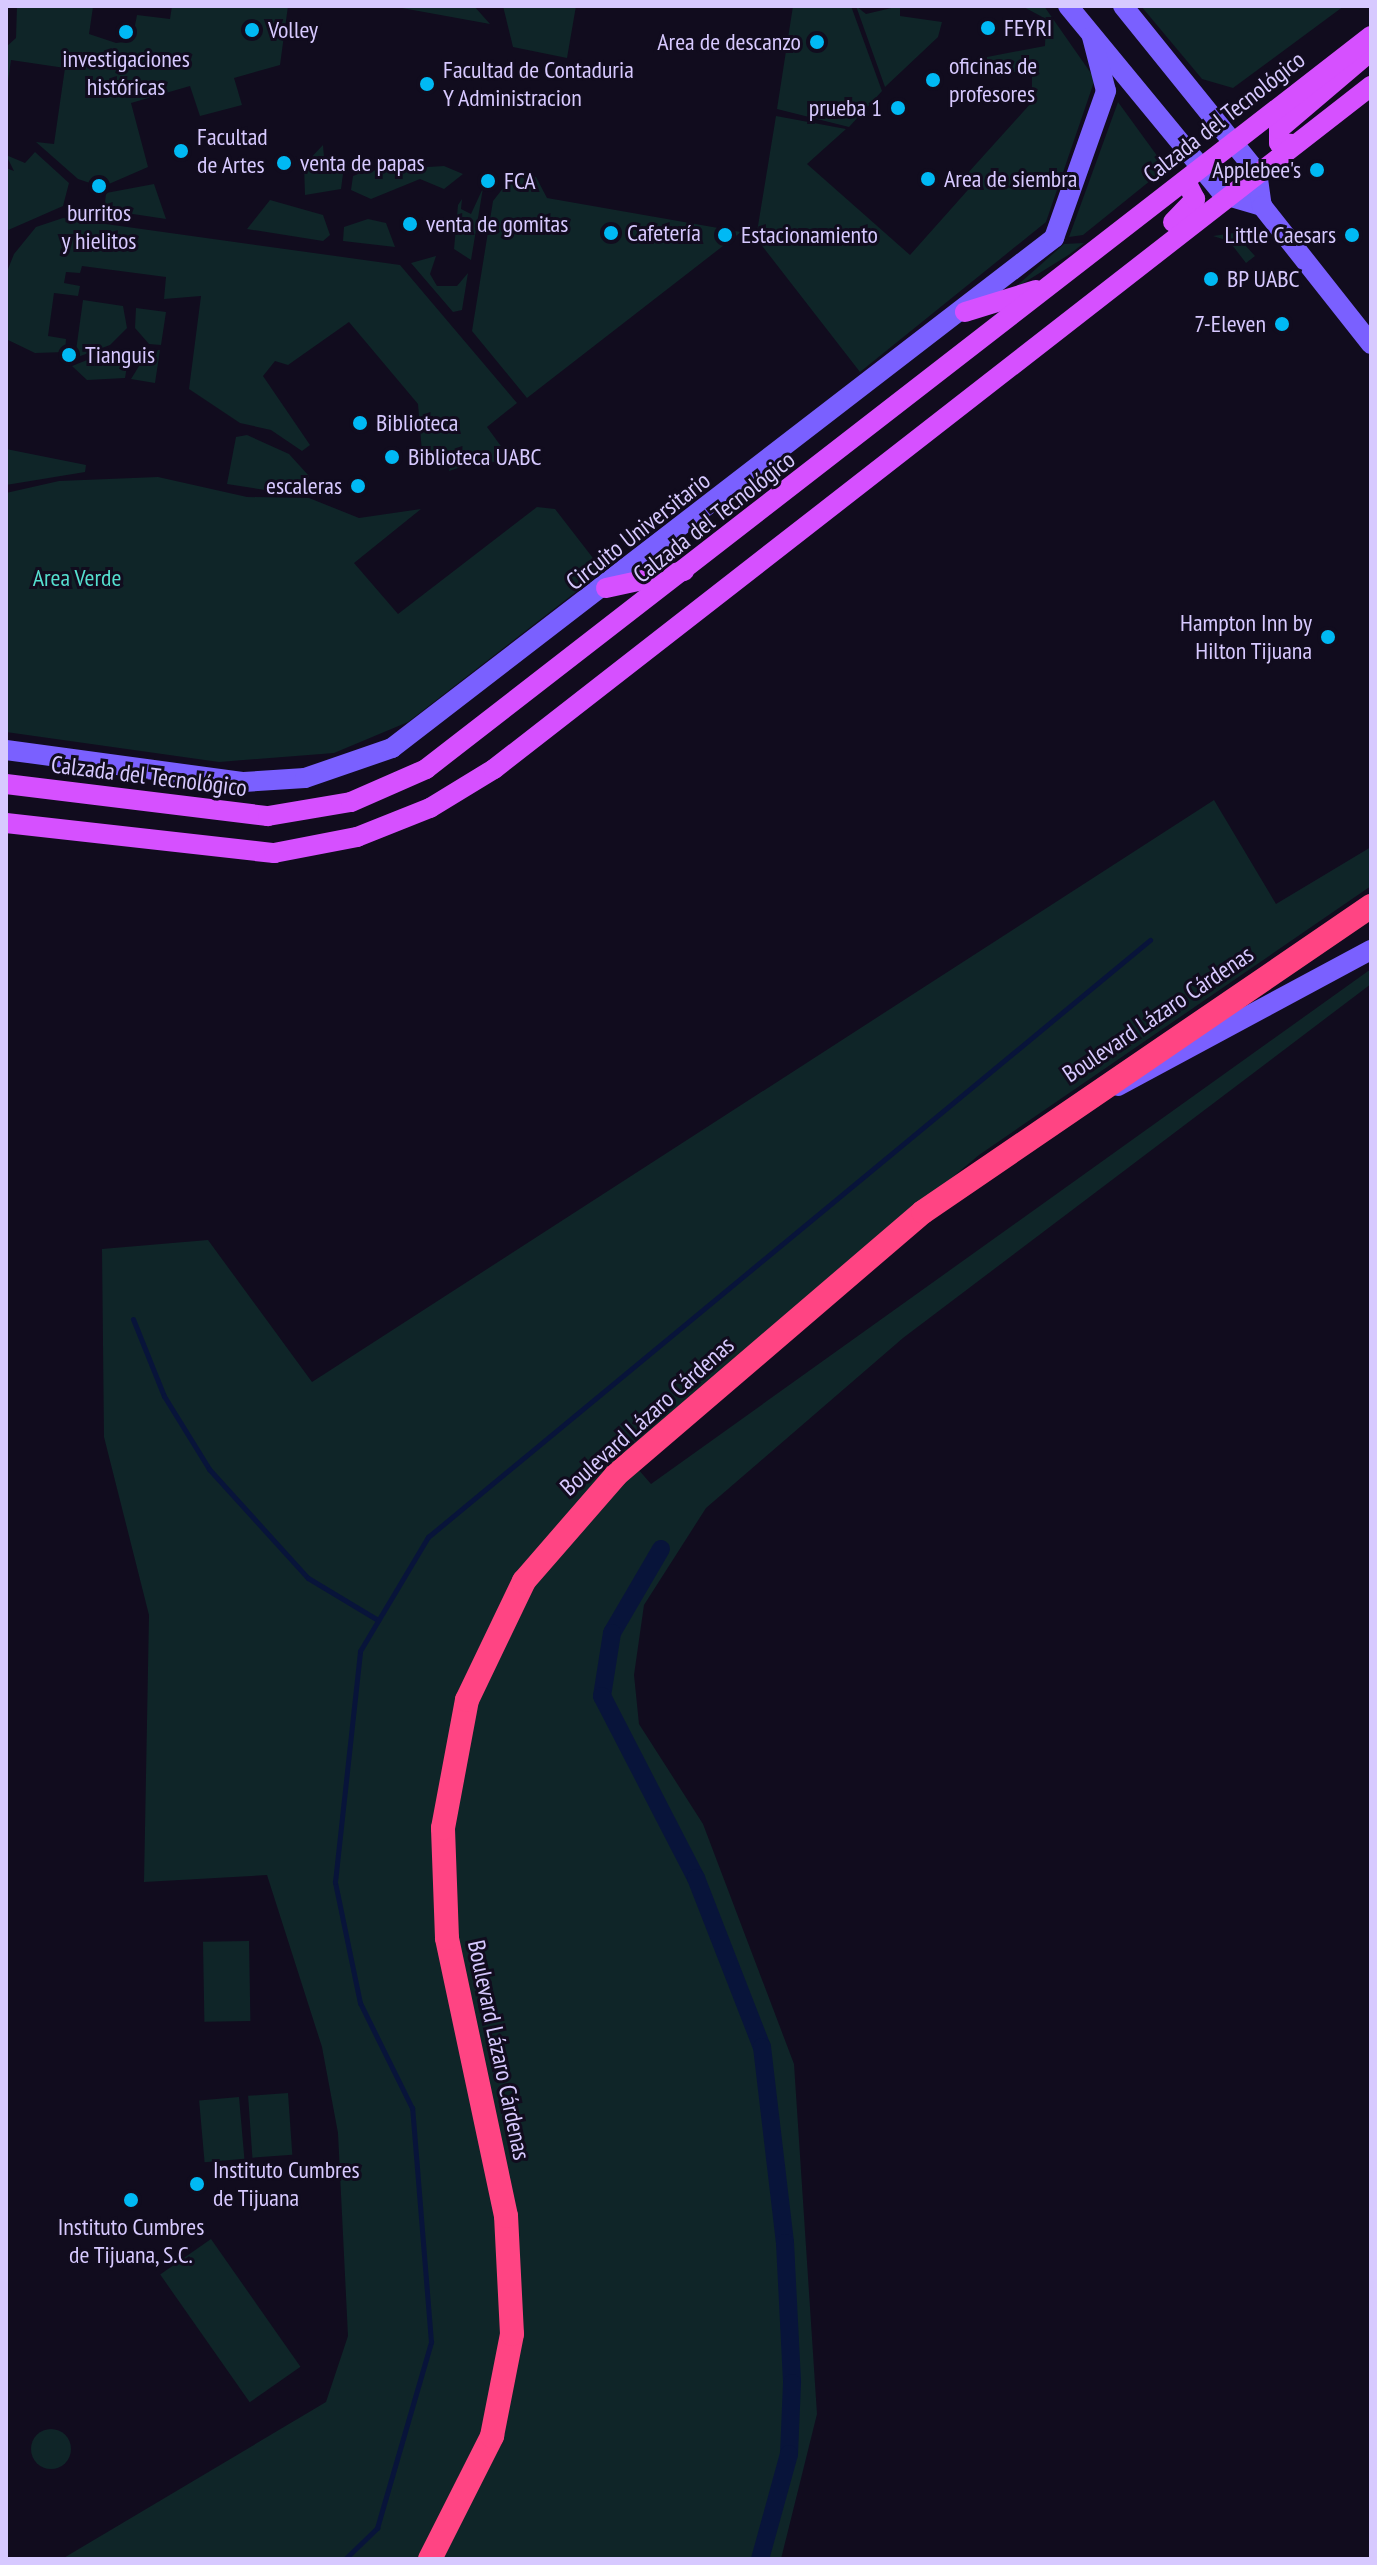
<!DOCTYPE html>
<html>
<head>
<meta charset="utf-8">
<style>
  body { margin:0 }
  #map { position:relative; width:1377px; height:2565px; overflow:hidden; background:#110c1e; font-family:"PT Sans Narrow",sans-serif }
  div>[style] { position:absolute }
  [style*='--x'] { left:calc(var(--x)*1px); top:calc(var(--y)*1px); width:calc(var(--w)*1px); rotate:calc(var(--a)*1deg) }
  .green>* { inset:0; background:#0f2528; transform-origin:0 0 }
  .round { border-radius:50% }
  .stream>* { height:5px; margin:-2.5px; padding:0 2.5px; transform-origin:2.5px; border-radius:2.5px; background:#08143a }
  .canal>* { height:18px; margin:-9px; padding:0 9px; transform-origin:9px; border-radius:9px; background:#08143a }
  .secondary>* { height:20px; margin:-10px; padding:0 10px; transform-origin:10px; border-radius:10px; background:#7a60ff }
  .primary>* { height:20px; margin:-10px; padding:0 10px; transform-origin:10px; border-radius:10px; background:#d650ff }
  .highway>* { height:24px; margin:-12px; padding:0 12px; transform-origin:12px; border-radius:12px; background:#ff4483 }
  .dots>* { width:22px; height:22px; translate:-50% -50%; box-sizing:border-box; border:4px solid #110c1e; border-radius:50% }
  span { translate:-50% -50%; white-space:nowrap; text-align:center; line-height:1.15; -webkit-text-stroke:6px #110c1e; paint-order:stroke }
  .poi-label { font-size:24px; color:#d7c9ff }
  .left { translate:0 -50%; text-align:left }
  .right { translate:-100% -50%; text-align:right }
  .street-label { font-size:24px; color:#d7c9ff }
  .park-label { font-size:24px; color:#55dfcf }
  .frame { position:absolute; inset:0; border:8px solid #d7c9ff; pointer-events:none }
</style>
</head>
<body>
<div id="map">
  <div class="green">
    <i style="clip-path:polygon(17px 6px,93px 7px,89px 34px,116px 43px,132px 41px,137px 15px,170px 19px,172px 6px,288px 6px,280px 65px,234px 78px,242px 105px,200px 116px,190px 86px,131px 103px,148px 167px,102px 187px,78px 179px,36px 142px,54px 144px,65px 68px,11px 60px,6px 96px,6px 47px,16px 38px)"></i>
    <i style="clip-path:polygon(391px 6px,474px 6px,490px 24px)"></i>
    <i style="clip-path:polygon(503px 6px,576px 6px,567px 58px,513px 47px)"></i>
    <i style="clip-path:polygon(793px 6px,851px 6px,882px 91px,849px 127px,777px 109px)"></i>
    <i style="clip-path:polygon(856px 6px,866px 14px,900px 6px,900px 16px,942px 22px,938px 37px,885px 87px)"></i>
    <i style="clip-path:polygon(1022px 6px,1044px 6px,1095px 79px,1046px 222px,860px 372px,756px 238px,776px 116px,846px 129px,807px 164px,910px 255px,975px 182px,967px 174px,1032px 102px,1032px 75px,987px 67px,987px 57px,1045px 46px,1046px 19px)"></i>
    <i style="clip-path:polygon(1141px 6px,1344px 6px,1233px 88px,1202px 79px)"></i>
    <i style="clip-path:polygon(1118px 102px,1166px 168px,1083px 235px,1069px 237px)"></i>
    <i style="clip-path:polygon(323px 145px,325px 169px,343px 174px,341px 189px,305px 195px,304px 165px)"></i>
    <i style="clip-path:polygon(35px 152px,69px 183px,63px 206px,6px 231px,6px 168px,14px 171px,6px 155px,25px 163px)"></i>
    <i style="clip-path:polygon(444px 166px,463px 174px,444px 189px,420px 179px,371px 199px,351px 190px,353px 176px,366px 171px)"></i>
    <i style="clip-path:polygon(514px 174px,536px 177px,547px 198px,741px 232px,527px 398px,472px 331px,493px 201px)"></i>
    <i style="clip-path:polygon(154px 184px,166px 219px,113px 211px,105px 203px,106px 193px)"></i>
    <i style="clip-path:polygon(483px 188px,471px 260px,454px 249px,458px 205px,462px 199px,461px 209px,471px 214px)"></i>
    <i style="clip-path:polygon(270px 200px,323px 215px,330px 235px,323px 241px,247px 229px)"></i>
    <i style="clip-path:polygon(63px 218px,400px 265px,517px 403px,487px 427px,506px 453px,500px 463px,482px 460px,449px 471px,451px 463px,422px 452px,418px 404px,349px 322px,288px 365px,275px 361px,263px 376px,310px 445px,302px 451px,271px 430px,240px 423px,189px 389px,201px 296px,164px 299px,166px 277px,82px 266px,80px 273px,66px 272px,64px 283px,80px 286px,78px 296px,54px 293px,48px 336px,66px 339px,65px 352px,35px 353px,6px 339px,6px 274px,14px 254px,36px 227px)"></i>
    <i style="clip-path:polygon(368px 219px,386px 223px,395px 247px,343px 241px,344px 227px)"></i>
    <i style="clip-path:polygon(1234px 233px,1255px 256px,1246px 263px,1229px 241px,1213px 236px)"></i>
    <i style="clip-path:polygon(1084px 243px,1070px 254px,1011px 291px,1064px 244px)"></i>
    <i style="clip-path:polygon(436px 256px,430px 274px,437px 286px,457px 286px,468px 273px,462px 310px,453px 312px,411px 263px)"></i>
    <i style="clip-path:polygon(83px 300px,123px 306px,127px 328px,110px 345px,75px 358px)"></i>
    <i style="clip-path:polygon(136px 308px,166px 312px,161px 345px,149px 344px,135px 328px)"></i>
    <i style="clip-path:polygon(149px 350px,160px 350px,155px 383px,131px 379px)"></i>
    <i style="clip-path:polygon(110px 351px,127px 366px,125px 378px,87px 380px,72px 366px)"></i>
    <i style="clip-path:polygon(247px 435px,289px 454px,309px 476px,305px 487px,271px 491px,227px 484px,236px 437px)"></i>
    <i style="clip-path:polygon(6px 449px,86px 465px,85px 472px,6px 485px)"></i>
    <i style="clip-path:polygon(158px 477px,247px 497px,309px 498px,359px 518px,421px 509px,354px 563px,398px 614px,537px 507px,555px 509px,603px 571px,408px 722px,334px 753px,219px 762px,6px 732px,6px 493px,59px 481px)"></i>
    <i style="clip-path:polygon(1214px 800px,1276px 904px,1371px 847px,1371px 886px,979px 1155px,624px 1453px,651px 1484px,1371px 969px,1371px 984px,903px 1338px,706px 1508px,644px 1605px,634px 1675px,639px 1724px,703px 1824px,794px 2064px,817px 2414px,781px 2559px,62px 2559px,326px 2402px,348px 2336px,338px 2133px,322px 2047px,267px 1875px,144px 1882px,149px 1615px,104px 1437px,102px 1249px,208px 1240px,312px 1382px)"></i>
    <i style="left:249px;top:1941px;width:80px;height:46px;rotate:89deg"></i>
    <i style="left:288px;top:2093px;width:62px;height:40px;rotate:86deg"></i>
    <i style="left:239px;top:2097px;width:62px;height:40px;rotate:85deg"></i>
    <i style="left:211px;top:2239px;width:156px;height:62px;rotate:55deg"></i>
    <i class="round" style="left:31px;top:2429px;width:40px;height:40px"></i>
  </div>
  <div class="stream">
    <i style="--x:133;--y:1319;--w:83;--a:68.1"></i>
    <i style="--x:164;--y:1396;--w:86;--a:58.3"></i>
    <i style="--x:209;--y:1469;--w:147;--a:47.8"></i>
    <i style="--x:308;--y:1578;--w:82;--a:31"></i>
    <i style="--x:345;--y:2559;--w:45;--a:-44.1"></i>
    <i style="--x:377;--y:2528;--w:194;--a:-73.8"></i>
    <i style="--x:431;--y:2342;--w:235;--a:-94.6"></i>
    <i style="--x:412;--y:2108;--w:117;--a:-116.3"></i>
    <i style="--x:360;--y:2003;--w:124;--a:-101.7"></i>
    <i style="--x:335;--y:1882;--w:232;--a:-83.8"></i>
    <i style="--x:360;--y:1651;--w:133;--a:-59.2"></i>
    <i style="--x:428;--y:1537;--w:937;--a:-39.59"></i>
  </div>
  <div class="canal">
    <i style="--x:661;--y:1549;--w:97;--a:120.3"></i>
    <i style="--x:612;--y:1633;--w:64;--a:99"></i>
    <i style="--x:602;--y:1696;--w:205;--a:62.7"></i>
    <i style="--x:696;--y:1878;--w:181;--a:68.7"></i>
    <i style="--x:762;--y:2047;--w:197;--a:83.3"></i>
    <i style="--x:785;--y:2243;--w:140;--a:87.1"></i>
    <i style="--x:792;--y:2383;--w:71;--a:92.4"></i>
    <i style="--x:789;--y:2454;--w:109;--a:105.4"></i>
  </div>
  <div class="secondary">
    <i style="--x:1068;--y:6;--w:245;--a:50.5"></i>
    <i style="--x:1224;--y:195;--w:40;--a:16"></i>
    <i style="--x:1123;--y:6;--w:213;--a:51.1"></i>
    <i style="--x:1257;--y:172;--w:34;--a:82"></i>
    <i style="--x:1262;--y:206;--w:176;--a:51.7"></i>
    <i style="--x:6;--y:750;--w:240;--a:7.7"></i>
    <i style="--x:244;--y:782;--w:61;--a:-3.8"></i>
    <i style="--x:305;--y:778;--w:92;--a:-19"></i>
    <i style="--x:392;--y:748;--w:836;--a:-37.61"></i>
    <i style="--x:1054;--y:238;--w:156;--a:-70.5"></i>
    <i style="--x:1106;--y:91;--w:56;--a:-104.5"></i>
    <i style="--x:1118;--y:1086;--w:287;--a:-28.3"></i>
  </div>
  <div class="primary">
    <i style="--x:1293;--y:144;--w:14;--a:-176"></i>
    <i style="--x:1279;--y:143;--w:14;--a:-90"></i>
    <i style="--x:1279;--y:129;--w:121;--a:-40.3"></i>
    <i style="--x:1173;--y:222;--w:32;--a:-46"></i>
    <i style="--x:1195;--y:199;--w:20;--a:-117"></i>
    <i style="--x:965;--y:312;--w:74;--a:-17.2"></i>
    <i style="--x:606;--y:588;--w:80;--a:-12.3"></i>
    <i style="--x:6;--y:784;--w:264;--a:7"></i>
    <i style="--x:268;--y:816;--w:84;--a:-9.6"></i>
    <i style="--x:351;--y:802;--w:82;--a:-23.7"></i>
    <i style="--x:426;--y:769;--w:1196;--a:-37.8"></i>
    <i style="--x:6;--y:823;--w:270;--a:6.4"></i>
    <i style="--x:274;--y:853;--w:85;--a:-10.9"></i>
    <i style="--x:357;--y:837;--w:79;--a:-21.7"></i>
    <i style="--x:430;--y:808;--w:75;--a:-31.4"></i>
    <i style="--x:494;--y:769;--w:1112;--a:-37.91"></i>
  </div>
  <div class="highway">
    <i style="--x:430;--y:2559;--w:138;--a:-63.2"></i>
    <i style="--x:492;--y:2436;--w:104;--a:-78.9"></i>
    <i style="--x:512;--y:2334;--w:118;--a:-92.9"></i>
    <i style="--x:506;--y:2216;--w:284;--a:-102"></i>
    <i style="--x:447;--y:1938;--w:110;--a:-92.1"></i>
    <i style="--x:443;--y:1828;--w:130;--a:-79.4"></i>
    <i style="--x:467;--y:1700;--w:132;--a:-64.4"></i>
    <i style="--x:524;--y:1581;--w:140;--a:-49"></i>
    <i style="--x:616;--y:1475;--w:404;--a:-40.6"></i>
    <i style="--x:923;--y:1212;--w:543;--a:-34.33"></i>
  </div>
  <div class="dots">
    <i style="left:988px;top:28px;background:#00b9f4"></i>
    <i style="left:252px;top:30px;background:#00b9f4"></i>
    <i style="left:126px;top:32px;background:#00b9f4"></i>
    <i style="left:817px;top:42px;background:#00b9f4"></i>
    <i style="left:933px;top:80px;background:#00b9f4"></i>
    <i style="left:427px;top:84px;background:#00b9f4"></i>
    <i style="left:898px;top:108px;background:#00b9f4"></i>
    <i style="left:181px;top:151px;background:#00b9f4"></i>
    <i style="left:284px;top:163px;background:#00b9f4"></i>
    <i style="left:1317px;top:170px;background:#00b9f4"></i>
    <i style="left:928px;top:179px;background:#00b9f4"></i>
    <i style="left:488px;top:181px;background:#00b9f4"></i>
    <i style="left:99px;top:186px;background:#00b9f4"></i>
    <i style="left:410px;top:224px;background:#00b9f4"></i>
    <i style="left:611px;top:233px;background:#00b9f4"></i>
    <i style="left:725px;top:235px;background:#00b9f4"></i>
    <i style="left:1352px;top:235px;background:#00b9f4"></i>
    <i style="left:1211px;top:279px;background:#00b9f4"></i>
    <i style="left:1282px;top:324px;background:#00b9f4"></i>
    <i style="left:69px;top:355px;background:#00b9f4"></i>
    <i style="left:360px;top:423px;background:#00b9f4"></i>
    <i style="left:392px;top:457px;background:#00b9f4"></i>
    <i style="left:358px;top:486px;background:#00b9f4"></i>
    <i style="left:1328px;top:637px;background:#00b9f4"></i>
    <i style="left:197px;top:2184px;background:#00b9f4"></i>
    <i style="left:131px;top:2200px;background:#00b9f4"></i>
  </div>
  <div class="poi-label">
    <span class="left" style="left:1004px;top:28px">FEYRI</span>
    <span class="left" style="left:268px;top:30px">Volley</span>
    <span class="right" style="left:801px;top:42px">Area de descanzo</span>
    <span style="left:126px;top:73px">investigaciones<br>históricas</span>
    <span class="left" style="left:949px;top:80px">oficinas de<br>profesores</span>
    <span class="left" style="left:443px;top:84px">Facultad de Contaduria<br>Y Administracion</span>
    <span class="right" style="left:882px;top:108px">prueba 1</span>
    <span class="left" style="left:197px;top:151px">Facultad<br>de Artes</span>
    <span class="left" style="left:300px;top:163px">venta de papas</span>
    <span class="right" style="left:1301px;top:170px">Applebee's</span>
    <span class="left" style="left:944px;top:179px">Area de siembra</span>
    <span class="left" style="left:504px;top:181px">FCA</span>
    <span style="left:99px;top:227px">burritos<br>y hielitos</span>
    <span class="left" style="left:426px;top:224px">venta de gomitas</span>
    <span class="left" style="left:627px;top:233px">Cafetería</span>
    <span class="left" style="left:741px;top:235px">Estacionamiento</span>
    <span class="right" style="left:1336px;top:235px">Little Caesars</span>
    <span class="left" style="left:1227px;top:279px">BP UABC</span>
    <span class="right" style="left:1266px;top:324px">7-Eleven</span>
    <span class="left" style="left:85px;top:355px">Tianguis</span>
    <span class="left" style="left:376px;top:423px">Biblioteca</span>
    <span class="left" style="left:408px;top:457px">Biblioteca UABC</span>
    <span class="right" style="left:342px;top:486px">escaleras</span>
    <span class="right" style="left:1312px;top:637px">Hampton Inn by<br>Hilton Tijuana</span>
    <span class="left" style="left:213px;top:2184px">Instituto Cumbres<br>de Tijuana</span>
    <span style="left:131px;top:2241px">Instituto Cumbres<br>de Tijuana, S.C.</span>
  </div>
  <div class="street-label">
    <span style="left:1224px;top:117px;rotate:-38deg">Calzada del Tecnológico</span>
    <span style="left:714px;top:517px;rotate:-38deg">Calzada del Tecnológico</span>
    <span style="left:638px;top:531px;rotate:-38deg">Circuito Universitario</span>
    <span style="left:149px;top:776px;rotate:7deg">Calzada del Tecnológico</span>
    <span style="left:1158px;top:1014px;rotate:-34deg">Boulevard Lázaro Cárdenas</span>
    <span style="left:647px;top:1416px;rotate:-42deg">Boulevard Lázaro Cárdenas</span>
    <span style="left:499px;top:2050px;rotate:78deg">Boulevard Lázaro Cárdenas</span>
  </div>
  <div class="park-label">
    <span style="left:77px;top:578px">Area Verde</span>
  </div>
  <div class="frame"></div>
</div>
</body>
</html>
